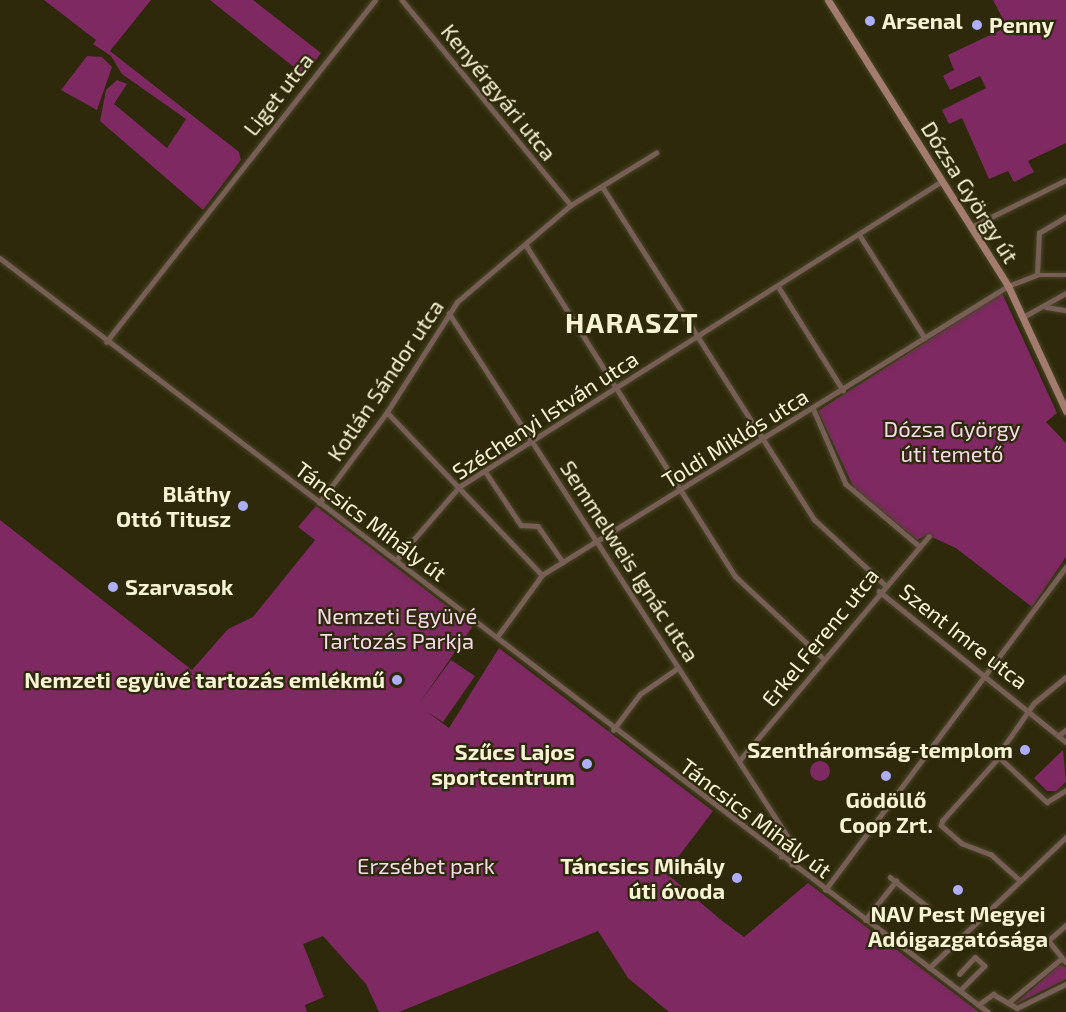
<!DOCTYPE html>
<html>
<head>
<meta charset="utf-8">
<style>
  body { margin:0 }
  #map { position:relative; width:1066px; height:1012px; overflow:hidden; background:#2d290a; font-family:"Exo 2",sans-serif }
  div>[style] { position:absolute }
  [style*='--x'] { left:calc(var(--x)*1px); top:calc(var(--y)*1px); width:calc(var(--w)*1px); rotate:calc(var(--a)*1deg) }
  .green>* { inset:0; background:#7f2963 }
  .round { border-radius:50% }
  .roads { filter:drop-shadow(0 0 2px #494527) drop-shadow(0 0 2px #494527) }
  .street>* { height:4.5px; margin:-2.25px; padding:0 2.25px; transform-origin:2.25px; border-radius:2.25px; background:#775f55 }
  .secondary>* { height:7px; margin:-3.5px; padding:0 3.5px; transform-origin:3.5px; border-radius:3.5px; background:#a47c6d }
  .dots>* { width:16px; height:16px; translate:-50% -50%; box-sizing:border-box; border:3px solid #2d290a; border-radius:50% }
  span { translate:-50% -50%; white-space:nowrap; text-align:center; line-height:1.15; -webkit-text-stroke:4.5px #2d290a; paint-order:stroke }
  .poi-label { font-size:22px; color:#f7f4d6; font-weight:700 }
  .left { translate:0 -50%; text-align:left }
  .right { translate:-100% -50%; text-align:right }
  .street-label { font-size:22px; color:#f7f4d6 }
  .park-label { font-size:22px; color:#f5dbea }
  .district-label { font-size:28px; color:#f7f4d6; font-weight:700; letter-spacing:1.5px }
</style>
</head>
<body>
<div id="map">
  <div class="green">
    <i style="clip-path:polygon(44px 0,151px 0,110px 51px,239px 152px,241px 160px,203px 210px,100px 121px,106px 90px,117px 80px,127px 84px,114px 104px,167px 148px,186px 119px,122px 74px,111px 56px,93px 44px,96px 40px)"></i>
    <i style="clip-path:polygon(210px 0,253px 0,321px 53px,305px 76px)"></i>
    <i style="clip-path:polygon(993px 0,1066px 0,1066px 143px,1028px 161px,1034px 172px,1014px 182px,1008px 171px,989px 179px,962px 118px,949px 124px,942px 110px,986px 88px,980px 76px,950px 90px,943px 76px,954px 70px,948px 55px,1007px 27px)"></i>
    <i style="clip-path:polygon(87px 56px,102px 57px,112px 67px,97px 110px,61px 90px)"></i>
    <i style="clip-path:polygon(1002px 293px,1057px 413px,1046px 422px,1066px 443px,1066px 557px,1032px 607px,956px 548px,927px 535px,917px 540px,854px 488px,818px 411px)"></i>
    <i style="clip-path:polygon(316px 506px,473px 626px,418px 705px,451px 660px,475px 676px,443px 722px,426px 711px,449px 728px,499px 648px,713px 811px,666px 873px,721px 920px,744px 937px,808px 883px,979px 1012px,669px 1012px,628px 978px,598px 931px,399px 1012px,379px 1012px,366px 984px,323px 936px,303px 944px,324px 997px,305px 1005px,307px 1012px,0 1012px,0 520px,192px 670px,228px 629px,253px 617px,315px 540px,298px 527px)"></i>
    <i style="clip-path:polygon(1063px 750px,1066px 782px,1056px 791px,1047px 791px,1034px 778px)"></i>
    <i class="round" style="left:810px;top:761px;width:20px;height:20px"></i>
    <i style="clip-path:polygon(1059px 965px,1066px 967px,1066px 979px,1014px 1005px)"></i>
  </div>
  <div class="roads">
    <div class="street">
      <i style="--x:402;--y:0;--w:266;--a:50.5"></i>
      <i style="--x:602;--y:186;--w:396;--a:57.5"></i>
      <i style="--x:815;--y:520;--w:94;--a:42.8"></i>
      <i style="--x:971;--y:227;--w:106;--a:-26.3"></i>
      <i style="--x:859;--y:234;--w:123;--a:57.6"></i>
      <i style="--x:526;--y:245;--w:391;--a:57.7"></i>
      <i style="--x:735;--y:576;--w:122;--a:43"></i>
      <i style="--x:0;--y:258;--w:1243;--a:37.35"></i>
      <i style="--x:1037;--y:275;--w:42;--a:-87.3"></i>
      <i style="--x:1039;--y:233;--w:31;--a:-31"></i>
      <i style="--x:778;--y:286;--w:123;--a:58"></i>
      <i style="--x:1046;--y:307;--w:20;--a:9"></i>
      <i style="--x:449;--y:313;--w:628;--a:57.09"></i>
      <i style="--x:790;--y:840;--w:16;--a:72"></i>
      <i style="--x:795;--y:855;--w:10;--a:107"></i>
      <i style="--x:1023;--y:317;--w:49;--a:-29.2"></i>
      <i style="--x:106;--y:342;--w:435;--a:-51.8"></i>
      <i style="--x:813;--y:408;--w:83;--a:66.5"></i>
      <i style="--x:846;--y:484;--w:93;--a:40.2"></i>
      <i style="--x:387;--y:412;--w:225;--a:46.4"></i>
      <i style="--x:485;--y:471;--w:65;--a:56.3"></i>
      <i style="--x:521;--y:525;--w:17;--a:3"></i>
      <i style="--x:538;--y:526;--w:44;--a:55.2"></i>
      <i style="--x:319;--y:503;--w:114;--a:-53.2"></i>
      <i style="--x:387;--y:412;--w:130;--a:-57.5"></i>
      <i style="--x:457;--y:302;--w:150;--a:-40.4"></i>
      <i style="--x:571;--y:205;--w:100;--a:-31.5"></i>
      <i style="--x:396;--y:560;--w:96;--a:-49.2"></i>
      <i style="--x:459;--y:487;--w:572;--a:-32.36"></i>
      <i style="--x:879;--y:591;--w:240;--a:38.9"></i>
      <i style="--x:497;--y:637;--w:77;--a:-54"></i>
      <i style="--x:542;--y:575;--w:548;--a:-31.81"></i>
      <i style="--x:1008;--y:286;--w:31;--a:-21"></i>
      <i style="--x:1037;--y:275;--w:29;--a:0"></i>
      <i style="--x:613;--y:730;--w:45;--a:-53.1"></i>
      <i style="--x:640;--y:694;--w:46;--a:-34.4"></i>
      <i style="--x:1059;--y:735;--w:9;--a:-36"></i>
      <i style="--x:1002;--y:749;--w:56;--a:-55.2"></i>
      <i style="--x:1034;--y:703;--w:41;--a:-39.1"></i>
      <i style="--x:739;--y:761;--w:294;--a:-49.8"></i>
      <i style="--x:781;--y:857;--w:23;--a:-83"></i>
      <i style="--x:890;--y:877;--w:48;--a:38.3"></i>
      <i style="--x:1020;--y:881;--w:39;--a:-138"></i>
      <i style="--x:991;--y:855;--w:31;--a:-159"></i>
      <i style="--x:962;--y:844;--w:28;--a:-139"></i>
      <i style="--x:941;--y:826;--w:5;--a:-79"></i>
      <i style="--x:942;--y:821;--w:86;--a:-48.3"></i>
      <i style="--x:999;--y:757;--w:66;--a:43.2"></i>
      <i style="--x:1047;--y:802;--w:22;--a:-32"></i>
      <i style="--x:825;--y:890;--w:403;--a:-53.3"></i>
      <i style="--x:865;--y:920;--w:50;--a:-51.5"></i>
      <i style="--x:1062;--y:958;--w:22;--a:-129"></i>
      <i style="--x:1048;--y:941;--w:24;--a:-42"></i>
      <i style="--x:929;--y:968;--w:190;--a:-43.7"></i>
      <i style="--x:959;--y:974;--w:23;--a:-47"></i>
      <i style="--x:975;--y:957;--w:13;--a:42"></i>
      <i style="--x:985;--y:966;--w:35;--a:135"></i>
      <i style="--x:1008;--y:1003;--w:70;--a:-39.8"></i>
      <i style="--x:1062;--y:958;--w:6;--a:45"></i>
      <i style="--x:978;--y:1005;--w:19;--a:-36"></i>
      <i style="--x:993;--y:994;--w:28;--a:30"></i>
      <i style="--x:1017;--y:1008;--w:55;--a:-26.1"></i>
    </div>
    <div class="secondary">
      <i style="--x:828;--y:0;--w:338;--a:57.8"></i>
      <i style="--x:1008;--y:286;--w:138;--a:65.1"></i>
    </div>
  </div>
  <div class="dots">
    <i style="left:870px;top:21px;background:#adaffb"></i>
    <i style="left:977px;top:25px;background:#adaffb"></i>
    <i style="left:243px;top:506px;background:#adaffb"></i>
    <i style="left:113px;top:587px;background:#adaffb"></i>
    <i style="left:397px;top:680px;background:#adaffb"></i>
    <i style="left:1025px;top:750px;background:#adaffb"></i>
    <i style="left:587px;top:764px;background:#adaffb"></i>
    <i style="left:886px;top:776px;background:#adaffb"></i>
    <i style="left:737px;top:878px;background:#adaffb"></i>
    <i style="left:958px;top:890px;background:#adaffb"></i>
  </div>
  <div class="poi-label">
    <span class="left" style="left:882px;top:21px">Arsenal</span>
    <span class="left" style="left:989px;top:25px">Penny</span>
    <span class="right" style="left:231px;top:506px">Bláthy<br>Ottó Titusz</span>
    <span class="left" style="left:125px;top:587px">Szarvasok</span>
    <span class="right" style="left:385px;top:680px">Nemzeti együvé tartozás emlékmű</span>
    <span class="right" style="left:1013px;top:750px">Szentháromság-templom</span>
    <span class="right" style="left:575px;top:764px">Szűcs Lajos<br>sportcentrum</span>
    <span style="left:886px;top:812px">Gödöllő<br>Coop Zrt.</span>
    <span class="right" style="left:725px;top:878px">Táncsics Mihály<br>úti óvoda</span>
    <span style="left:958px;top:926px">NAV Pest Megyei<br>Adóigazgatósága</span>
  </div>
  <div class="street-label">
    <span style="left:499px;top:92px;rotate:51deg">Kenyérgyári utca</span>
    <span style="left:278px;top:94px;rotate:-52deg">Liget utca</span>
    <span style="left:970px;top:192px;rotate:58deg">Dózsa György út</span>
    <span style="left:385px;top:380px;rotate:-56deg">Kotlán Sándor utca</span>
    <span style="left:545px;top:415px;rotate:-33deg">Széchenyi István utca</span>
    <span style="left:735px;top:438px;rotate:-32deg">Toldi Miklós utca</span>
    <span style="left:371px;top:521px;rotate:37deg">Táncsics Mihály út</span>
    <span style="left:630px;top:561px;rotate:57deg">Semmelweis Ignác utca</span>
    <span style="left:964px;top:636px;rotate:38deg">Szent Imre utca</span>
    <span style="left:820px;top:637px;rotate:-51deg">Erkel Ferenc utca</span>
    <span style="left:756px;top:818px;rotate:37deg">Táncsics Mihály út</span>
  </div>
  <div class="park-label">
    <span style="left:952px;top:441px">Dózsa György<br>úti temető</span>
    <span style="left:397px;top:628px">Nemzeti Együvé<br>Tartozás Parkja</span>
    <span style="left:426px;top:866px">Erzsébet park</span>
  </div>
  <div class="district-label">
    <span style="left:632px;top:322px">HARASZT</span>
  </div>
</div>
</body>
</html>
